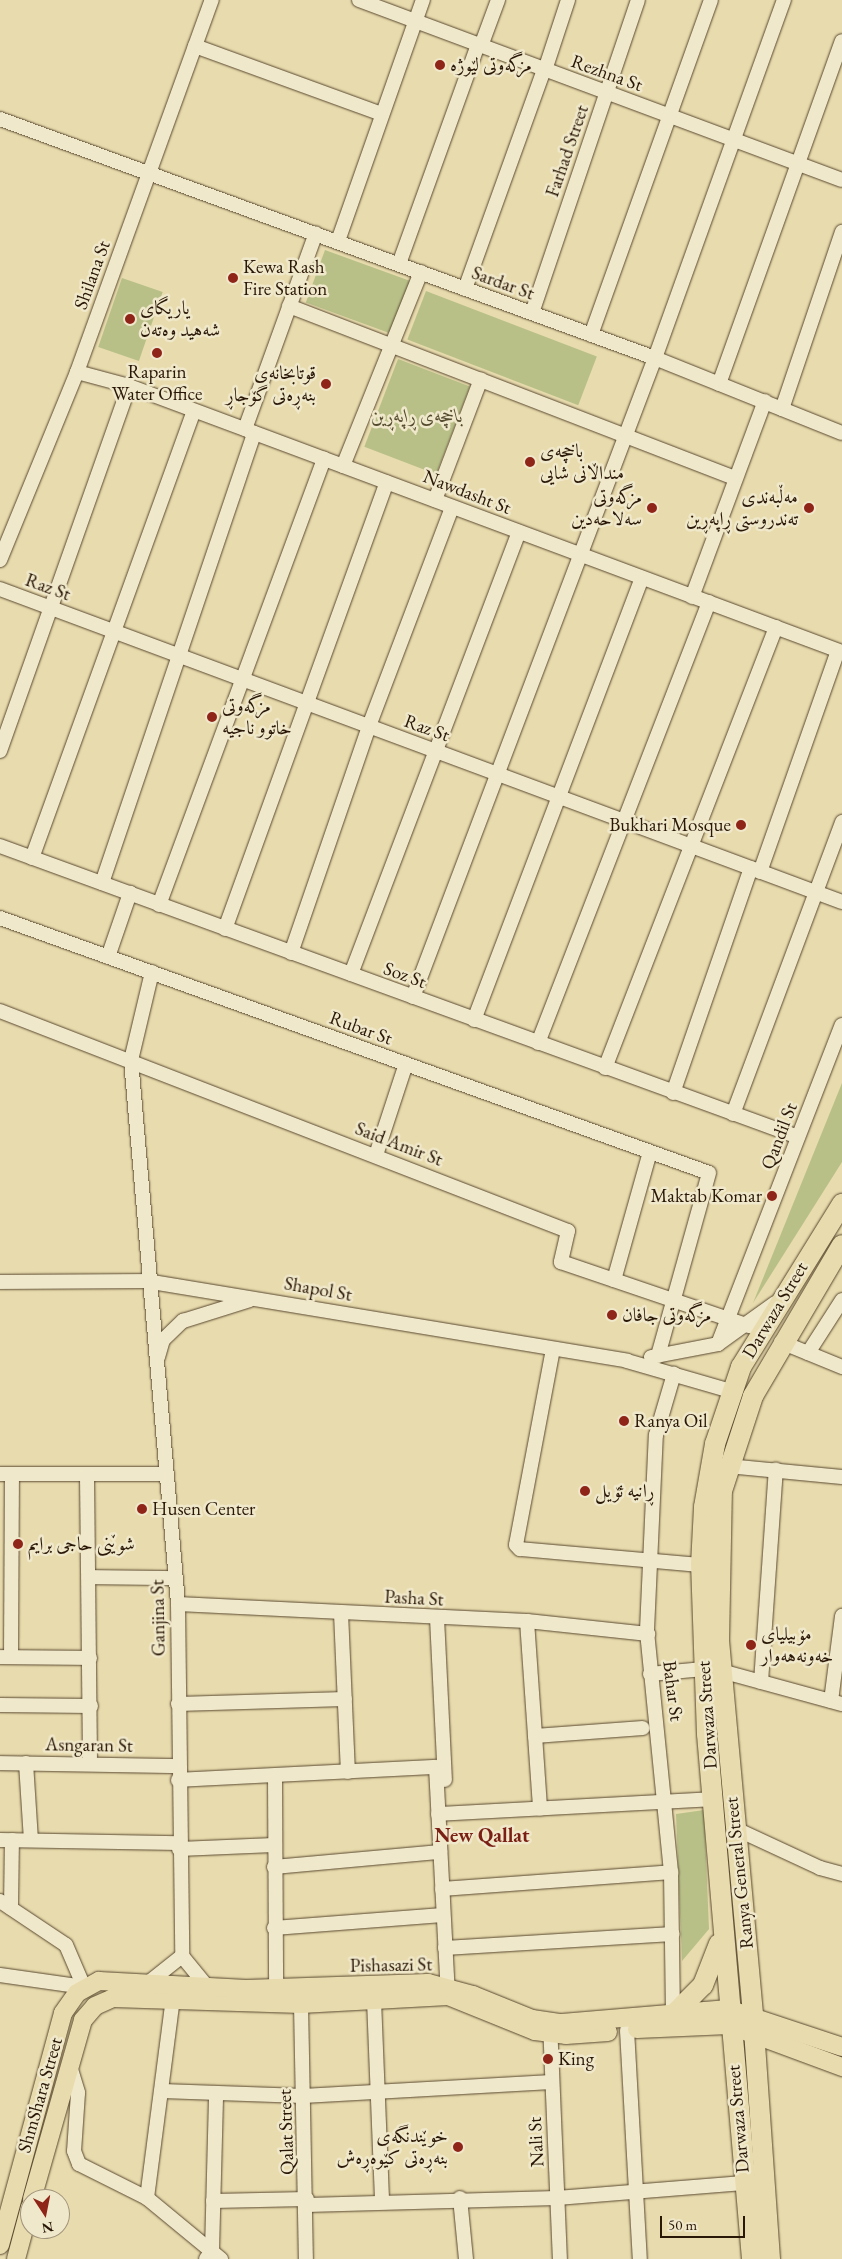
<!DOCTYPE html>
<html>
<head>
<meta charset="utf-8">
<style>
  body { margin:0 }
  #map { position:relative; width:842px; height:2259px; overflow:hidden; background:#e8dbad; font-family:"EB Garamond",Amiri,serif }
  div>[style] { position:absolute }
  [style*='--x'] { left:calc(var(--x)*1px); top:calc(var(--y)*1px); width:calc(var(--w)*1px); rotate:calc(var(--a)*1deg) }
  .green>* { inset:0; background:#b8c088; transform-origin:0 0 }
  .roads { filter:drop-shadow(0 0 1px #594830) drop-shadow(0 0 1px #594830) }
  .minor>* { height:14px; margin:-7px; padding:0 7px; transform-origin:7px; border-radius:7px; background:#f0e8ca }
  .major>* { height:18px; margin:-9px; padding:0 9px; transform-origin:9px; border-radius:9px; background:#e8dbad }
  .highway>* { height:20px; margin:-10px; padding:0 10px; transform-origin:10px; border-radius:10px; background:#e8dbad }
  .dots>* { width:14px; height:14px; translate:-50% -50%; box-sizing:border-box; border:2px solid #f0e8ca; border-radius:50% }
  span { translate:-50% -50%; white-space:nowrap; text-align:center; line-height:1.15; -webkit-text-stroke:5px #f0e8ca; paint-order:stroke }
  .poi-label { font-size:19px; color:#291707 }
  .left { translate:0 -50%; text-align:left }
  .right { translate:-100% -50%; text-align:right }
  .street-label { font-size:19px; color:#291707 }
  .park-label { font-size:19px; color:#544a2e; font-style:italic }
  .neighbourhood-label { font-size:20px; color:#7a1f14; font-weight:700 }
  .north { position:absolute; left:20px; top:2189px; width:50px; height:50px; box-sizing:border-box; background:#f0e8ca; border:1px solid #a0947c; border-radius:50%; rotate:169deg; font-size:14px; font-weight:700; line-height:20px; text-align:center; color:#291707 }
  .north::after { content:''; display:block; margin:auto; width:18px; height:22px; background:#8f2418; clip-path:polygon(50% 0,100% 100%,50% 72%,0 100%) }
  .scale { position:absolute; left:660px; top:2216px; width:85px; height:22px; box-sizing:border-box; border:2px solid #291707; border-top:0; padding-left:6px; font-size:15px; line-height:18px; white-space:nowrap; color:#291707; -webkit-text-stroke:4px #f0e8ca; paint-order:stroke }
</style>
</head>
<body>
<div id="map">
  <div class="green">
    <i style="left:325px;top:250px;width:93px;height:56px;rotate:20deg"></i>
    <i style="left:122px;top:278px;width:43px;height:73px;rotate:19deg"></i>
    <i style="left:426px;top:291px;width:183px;height:52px;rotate:21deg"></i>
    <i style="left:398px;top:359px;width:77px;height:94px;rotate:21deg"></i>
    <i style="clip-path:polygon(842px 1083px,842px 1162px,753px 1303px)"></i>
    <i style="clip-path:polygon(704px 1810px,709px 1929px,682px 1961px,676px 1814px)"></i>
  </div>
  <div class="roads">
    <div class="minor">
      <i style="--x:359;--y:0;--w:515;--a:20.44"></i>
      <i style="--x:195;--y:46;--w:199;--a:20"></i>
      <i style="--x:481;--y:46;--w:49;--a:-69.7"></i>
      <i style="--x:545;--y:70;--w:74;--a:-71.8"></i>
      <i style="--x:0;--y:119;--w:697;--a:20.05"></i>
      <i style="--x:655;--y:358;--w:201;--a:21.9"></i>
      <i style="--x:338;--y:241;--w:256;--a:-70.6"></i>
      <i style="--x:399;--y:264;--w:233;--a:-70.2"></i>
      <i style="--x:465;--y:289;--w:233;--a:-70.2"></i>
      <i style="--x:289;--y:306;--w:478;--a:21.1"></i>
      <i style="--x:532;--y:313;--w:330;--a:-71.3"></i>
      <i style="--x:591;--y:335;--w:356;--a:-70.3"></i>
      <i style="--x:77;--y:372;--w:54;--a:15.1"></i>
      <i style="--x:129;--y:386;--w:761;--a:20.46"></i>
      <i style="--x:719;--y:384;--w:364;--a:-70.3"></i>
      <i style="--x:782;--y:409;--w:187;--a:-71.3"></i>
      <i style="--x:245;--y:429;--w:208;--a:-70.1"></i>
      <i style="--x:343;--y:466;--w:209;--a:-68.1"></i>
      <i style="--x:435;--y:500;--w:129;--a:-69.2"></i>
      <i style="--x:0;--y:560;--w:203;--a:-67.7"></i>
      <i style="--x:77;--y:372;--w:396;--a:-70.1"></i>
      <i style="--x:0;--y:589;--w:898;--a:20.39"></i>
      <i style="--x:692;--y:597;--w:209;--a:-69.6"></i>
      <i style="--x:0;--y:751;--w:387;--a:-70.5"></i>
      <i style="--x:0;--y:846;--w:849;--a:20.03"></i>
      <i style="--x:32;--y:858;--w:475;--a:-70.1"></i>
      <i style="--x:760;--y:872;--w:234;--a:-70.6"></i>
      <i style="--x:102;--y:883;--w:475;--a:-71.3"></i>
      <i style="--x:159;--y:905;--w:476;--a:-69.7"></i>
      <i style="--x:0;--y:918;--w:753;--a:19.78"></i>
      <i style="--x:709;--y:1173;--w:190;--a:105.6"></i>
      <i style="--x:225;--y:929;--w:475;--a:-70.1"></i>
      <i style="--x:291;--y:953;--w:240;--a:-71"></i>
      <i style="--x:369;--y:726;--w:234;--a:-69.2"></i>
      <i style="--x:108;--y:957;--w:68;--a:-71"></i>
      <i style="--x:152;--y:972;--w:90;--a:103.4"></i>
      <i style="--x:131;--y:1060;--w:546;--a:85.06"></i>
      <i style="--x:178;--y:1604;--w:352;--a:89.3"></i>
      <i style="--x:182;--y:1956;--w:43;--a:50.7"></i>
      <i style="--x:351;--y:974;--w:473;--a:-69.2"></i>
      <i style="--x:413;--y:997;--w:683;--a:-69.26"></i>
      <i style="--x:655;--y:358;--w:381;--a:-70.2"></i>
      <i style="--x:0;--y:1011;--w:609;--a:21.17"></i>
      <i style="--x:568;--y:1231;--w:32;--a:103"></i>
      <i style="--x:561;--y:1262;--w:199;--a:18.8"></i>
      <i style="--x:474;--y:1020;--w:473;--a:-69.2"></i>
      <i style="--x:538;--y:1043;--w:473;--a:-68.8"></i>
      <i style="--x:605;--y:1068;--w:473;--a:-68.8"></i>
      <i style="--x:673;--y:1093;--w:238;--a:-70.9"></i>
      <i style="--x:733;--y:1114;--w:312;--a:-69.5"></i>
      <i style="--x:376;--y:1155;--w:96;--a:-71.8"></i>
      <i style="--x:614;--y:1280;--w:133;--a:-74.3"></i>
      <i style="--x:0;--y:1282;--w:146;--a:-0.4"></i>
      <i style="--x:146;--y:1281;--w:488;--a:9.4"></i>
      <i style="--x:627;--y:1361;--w:108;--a:16.1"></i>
      <i style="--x:781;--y:1342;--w:66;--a:22.3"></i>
      <i style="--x:718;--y:1344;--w:342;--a:-68.8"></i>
      <i style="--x:553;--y:1349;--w:199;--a:100.7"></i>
      <i style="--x:516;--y:1545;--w:6;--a:45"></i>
      <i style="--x:520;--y:1549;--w:182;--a:5.1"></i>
      <i style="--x:808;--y:1353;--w:63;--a:-57.3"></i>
      <i style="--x:158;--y:1357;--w:18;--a:-74"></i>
      <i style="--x:163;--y:1340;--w:28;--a:-44"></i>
      <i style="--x:183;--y:1321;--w:70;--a:-17.4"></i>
      <i style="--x:651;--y:1357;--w:68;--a:-11"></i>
      <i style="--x:718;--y:1344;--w:70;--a:-35.7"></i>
      <i style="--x:727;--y:1466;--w:116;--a:5.5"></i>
      <i style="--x:0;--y:1474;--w:167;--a:0"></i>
      <i style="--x:87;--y:1475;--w:289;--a:89.4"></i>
      <i style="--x:89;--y:1577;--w:87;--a:0.7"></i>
      <i style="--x:178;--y:1604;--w:349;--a:2.8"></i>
      <i style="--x:527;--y:1621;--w:122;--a:6.1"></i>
      <i style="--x:341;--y:1613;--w:159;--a:87.5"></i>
      <i style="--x:437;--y:1618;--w:162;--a:87.2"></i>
      <i style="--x:527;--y:1621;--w:188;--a:86"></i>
      <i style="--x:0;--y:1657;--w:90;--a:0.6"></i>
      <i style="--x:11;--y:1657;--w:182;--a:-89.7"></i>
      <i style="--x:721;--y:1671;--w:125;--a:15.3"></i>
      <i style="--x:650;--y:1674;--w:54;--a:-5.3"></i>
      <i style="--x:761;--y:1682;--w:213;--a:-86"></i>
      <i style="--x:831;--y:1701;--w:86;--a:-82.6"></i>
      <i style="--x:178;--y:1704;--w:167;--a:-1.7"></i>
      <i style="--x:0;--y:1705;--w:91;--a:0.6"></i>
      <i style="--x:535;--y:1736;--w:108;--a:-4.2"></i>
      <i style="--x:0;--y:1763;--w:178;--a:1"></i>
      <i style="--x:26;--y:1763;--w:77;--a:86.3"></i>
      <i style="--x:275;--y:1776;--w:213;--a:89.7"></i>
      <i style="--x:178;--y:1780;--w:258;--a:-2.9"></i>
      <i style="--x:436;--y:1767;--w:229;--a:87"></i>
      <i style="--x:438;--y:1814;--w:275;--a:-3.1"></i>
      <i style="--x:734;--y:1828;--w:95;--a:24.9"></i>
      <i style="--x:820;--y:1868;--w:23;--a:15"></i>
      <i style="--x:0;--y:1840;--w:179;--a:1"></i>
      <i style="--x:179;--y:1849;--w:95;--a:-2.4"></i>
      <i style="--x:274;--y:1867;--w:167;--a:-5.2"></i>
      <i style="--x:442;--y:1889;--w:230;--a:-4.2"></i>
      <i style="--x:0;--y:1901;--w:79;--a:33.7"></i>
      <i style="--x:66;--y:1945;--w:46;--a:66.8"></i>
      <i style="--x:11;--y:1908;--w:68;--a:-89.2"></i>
      <i style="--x:274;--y:1928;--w:169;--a:-4.4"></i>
      <i style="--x:445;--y:1948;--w:228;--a:-3.5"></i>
      <i style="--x:0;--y:1975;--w:85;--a:8.1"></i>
      <i style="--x:148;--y:1983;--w:43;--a:-38.5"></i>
      <i style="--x:374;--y:2000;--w:202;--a:87.7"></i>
      <i style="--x:301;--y:2004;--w:255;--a:88.9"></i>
      <i style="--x:673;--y:2015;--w:143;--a:-90.8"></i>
      <i style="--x:671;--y:1872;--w:243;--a:-95.7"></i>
      <i style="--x:647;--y:1630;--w:195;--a:-87.4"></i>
      <i style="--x:656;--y:1435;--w:64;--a:-73.6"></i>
      <i style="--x:550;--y:2023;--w:236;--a:87.6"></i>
      <i style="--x:627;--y:2030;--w:229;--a:86.8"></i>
      <i style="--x:70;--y:2066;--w:28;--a:73"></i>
      <i style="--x:78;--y:2093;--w:58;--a:93.9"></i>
      <i style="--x:74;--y:2151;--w:14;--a:69"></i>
      <i style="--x:79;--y:2164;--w:76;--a:26.6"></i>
      <i style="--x:147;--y:2198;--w:96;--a:39.5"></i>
      <i style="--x:162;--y:2091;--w:141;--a:2"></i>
      <i style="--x:303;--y:2096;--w:249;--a:-3.2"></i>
      <i style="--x:147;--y:2198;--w:201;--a:-82.6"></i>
      <i style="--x:460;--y:2198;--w:61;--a:84.4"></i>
      <i style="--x:213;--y:2201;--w:94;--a:-1.2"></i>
      <i style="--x:307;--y:2205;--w:250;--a:-1.6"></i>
      <i style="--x:557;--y:2198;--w:187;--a:-4.6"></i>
      <i style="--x:206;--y:2259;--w:10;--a:-53"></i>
      <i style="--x:212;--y:2251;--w:158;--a:-88.5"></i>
    </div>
    <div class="major">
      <i style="--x:637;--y:2029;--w:92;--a:-2.5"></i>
      <i style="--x:729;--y:2025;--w:121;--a:20.4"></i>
      <i style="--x:32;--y:2199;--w:186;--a:-74.1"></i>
      <i style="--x:83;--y:2020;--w:18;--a:-49"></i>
      <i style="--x:95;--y:2006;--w:20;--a:-24"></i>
      <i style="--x:113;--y:1998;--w:188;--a:1.8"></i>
      <i style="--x:301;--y:2004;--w:147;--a:-3.1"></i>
      <i style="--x:448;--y:1996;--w:94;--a:21.9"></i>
      <i style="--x:535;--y:2031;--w:31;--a:7"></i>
      <i style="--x:566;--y:2035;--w:42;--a:-4.1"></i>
      <i style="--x:0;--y:2245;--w:240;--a:-74.8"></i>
      <i style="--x:63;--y:2013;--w:24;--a:-55"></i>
      <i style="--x:77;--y:1993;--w:25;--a:-29"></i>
      <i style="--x:99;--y:1981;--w:147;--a:3.1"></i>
      <i style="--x:246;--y:1989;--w:182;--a:-1.9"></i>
      <i style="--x:428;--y:1983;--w:47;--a:14.9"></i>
      <i style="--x:473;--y:1995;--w:64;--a:22.1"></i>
      <i style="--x:532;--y:2019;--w:30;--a:8"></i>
      <i style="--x:562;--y:2023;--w:167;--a:-4.8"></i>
      <i style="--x:728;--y:2009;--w:120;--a:18.4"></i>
      <i style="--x:16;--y:2259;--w:54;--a:-74.9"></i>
    </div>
    <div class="highway">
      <i style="--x:673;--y:2015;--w:42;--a:-45"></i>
      <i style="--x:703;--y:1985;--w:44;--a:-68.7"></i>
      <i style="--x:752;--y:2259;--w:527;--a:-94.9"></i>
      <i style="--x:707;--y:1734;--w:169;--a:-92"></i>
      <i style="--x:701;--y:1565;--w:58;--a:-87"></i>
      <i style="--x:704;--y:1507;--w:64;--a:-80.1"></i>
      <i style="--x:715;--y:1444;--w:81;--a:-71.3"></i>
      <i style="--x:741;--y:1367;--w:192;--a:-58.2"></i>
      <i style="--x:770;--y:2259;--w:246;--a:-94"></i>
      <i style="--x:753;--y:2014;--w:374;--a:-95.2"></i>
      <i style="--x:719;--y:1642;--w:151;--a:-88.9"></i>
      <i style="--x:722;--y:1491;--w:100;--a:-71.9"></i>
      <i style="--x:753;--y:1396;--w:175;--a:-59.5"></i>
    </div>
  </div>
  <div class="dots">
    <i style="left:440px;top:65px;background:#8f2418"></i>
    <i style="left:233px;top:278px;background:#8f2418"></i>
    <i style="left:130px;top:319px;background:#8f2418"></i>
    <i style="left:157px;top:353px;background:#8f2418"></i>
    <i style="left:326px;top:384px;background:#8f2418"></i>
    <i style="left:530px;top:462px;background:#8f2418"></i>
    <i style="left:652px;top:508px;background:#8f2418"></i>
    <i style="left:809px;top:508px;background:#8f2418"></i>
    <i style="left:212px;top:717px;background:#8f2418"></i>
    <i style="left:741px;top:825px;background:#8f2418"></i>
    <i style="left:772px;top:1196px;background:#8f2418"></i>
    <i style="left:612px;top:1315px;background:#8f2418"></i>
    <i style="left:624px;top:1421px;background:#8f2418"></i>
    <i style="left:585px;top:1491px;background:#8f2418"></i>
    <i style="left:142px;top:1509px;background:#8f2418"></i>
    <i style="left:18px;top:1544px;background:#8f2418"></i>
    <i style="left:751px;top:1645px;background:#8f2418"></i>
    <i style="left:548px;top:2059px;background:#8f2418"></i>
    <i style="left:458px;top:2147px;background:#8f2418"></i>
  </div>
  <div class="poi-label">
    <span class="left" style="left:450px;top:65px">مزگەوتی لێوژە</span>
    <span class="left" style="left:243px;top:278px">Kewa Rash<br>Fire Station</span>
    <span class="left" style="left:140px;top:319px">یاریگای<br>شەهید وەتەن</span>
    <span style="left:157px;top:383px">Raparin<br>Water Office</span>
    <span class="right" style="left:316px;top:384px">قوتابخانەی<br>بنەڕەتی گۆجاڕ</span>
    <span class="left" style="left:540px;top:462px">باخچەی<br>منداڵانی شایی</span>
    <span class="right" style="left:642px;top:508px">مزگەوتی<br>سەلاحەدین</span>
    <span class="right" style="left:798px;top:508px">مەڵبەندی<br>تەندروستی ڕاپەڕین</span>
    <span class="left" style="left:222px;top:717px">مزگەوتی<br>خاتوو ناجیە</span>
    <span class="right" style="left:731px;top:825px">Bukhari Mosque</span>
    <span class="right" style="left:762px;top:1196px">Maktab Komar</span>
    <span class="left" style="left:622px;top:1315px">مزگەوتی جافان</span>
    <span class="left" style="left:634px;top:1421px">Ranya Oil</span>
    <span class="left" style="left:595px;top:1491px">ڕانیە ئۆیل</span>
    <span class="left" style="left:152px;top:1509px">Husen Center</span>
    <span class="left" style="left:28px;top:1544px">شوێنی حاجی برایم</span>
    <span class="left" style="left:761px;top:1645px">مۆبیلیای<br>خەونەهەوار</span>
    <span class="left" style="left:558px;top:2059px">King</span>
    <span class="right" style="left:448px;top:2147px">خوێندنگەی<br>بنەڕەتی کێوەڕەش</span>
  </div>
  <div class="street-label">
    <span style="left:607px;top:73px;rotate:20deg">Rezhna St</span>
    <span style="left:567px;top:151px;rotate:-71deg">Farhad Street</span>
    <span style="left:92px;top:275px;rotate:-70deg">Shilana St</span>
    <span style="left:503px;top:283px;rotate:20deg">Sardar St</span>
    <span style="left:467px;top:492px;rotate:21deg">Nawdasht St</span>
    <span style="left:48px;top:587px;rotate:20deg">Raz St</span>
    <span style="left:427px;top:728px;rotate:20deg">Raz St</span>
    <span style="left:405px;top:975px;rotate:20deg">Soz St</span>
    <span style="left:361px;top:1028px;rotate:20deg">Rubar St</span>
    <span style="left:779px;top:1136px;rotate:-69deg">Qandil St</span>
    <span style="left:399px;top:1144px;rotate:21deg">Said Amir St</span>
    <span style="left:318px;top:1289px;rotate:10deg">Shapol St</span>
    <span style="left:775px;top:1310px;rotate:-59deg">Darwaza Street</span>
    <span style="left:414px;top:1598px;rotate:3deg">Pasha St</span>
    <span style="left:158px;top:1618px;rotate:-91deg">Ganjina St</span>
    <span style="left:673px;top:1691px;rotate:83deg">Bahar St</span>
    <span style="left:707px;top:1715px;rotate:-94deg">Darwaza Street</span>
    <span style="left:89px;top:1745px;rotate:1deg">Asngaran St</span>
    <span style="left:739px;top:1873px;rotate:-96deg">Ranya General Street</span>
    <span style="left:391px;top:1965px;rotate:-1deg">Pishasazi St</span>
    <span style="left:40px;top:2095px;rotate:-74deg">ShmShara Street</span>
    <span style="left:738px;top:2119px;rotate:-95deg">Darwaza Street</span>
    <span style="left:286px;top:2132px;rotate:-92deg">Qalat Street</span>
    <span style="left:536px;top:2142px;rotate:-93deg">Nali St</span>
  </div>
  <div class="park-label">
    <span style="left:417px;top:416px">باخچەی ڕاپەڕین</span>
  </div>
  <div class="neighbourhood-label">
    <span style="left:482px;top:1835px">New Qallat</span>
  </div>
  <div class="north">N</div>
  <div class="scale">50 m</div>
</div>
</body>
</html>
